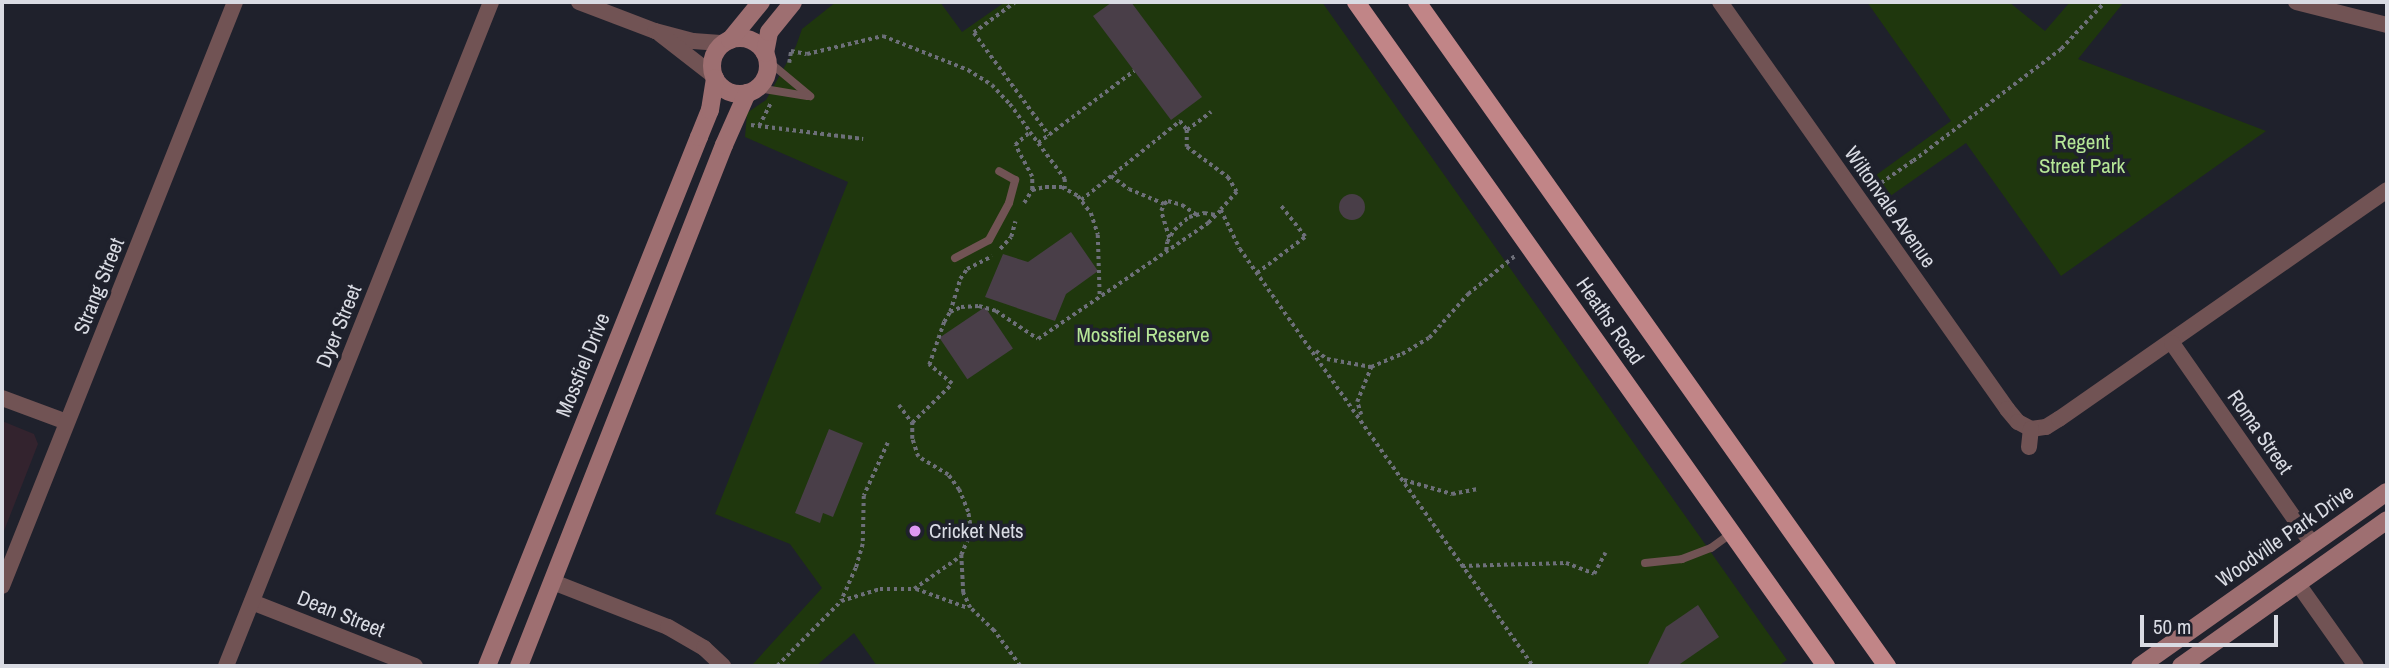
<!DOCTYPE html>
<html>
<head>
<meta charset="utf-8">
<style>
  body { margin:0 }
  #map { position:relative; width:2389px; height:668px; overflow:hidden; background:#1f212c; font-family:"Archivo Narrow",sans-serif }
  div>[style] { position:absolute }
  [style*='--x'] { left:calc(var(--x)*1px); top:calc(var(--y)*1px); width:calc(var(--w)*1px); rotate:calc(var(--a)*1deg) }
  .education>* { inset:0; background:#33232e }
  .green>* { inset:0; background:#1f370d }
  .building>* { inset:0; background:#493e48; transform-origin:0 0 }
  .round { border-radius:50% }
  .path>* { height:3.5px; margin-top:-1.75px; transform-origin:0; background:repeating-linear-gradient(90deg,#6d6f79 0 3.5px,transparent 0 7px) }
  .lane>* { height:8px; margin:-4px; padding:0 4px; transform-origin:4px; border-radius:4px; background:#715354 }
  .street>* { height:16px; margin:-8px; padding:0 8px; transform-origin:8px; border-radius:8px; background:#715354 }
  .secondary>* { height:18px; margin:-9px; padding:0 9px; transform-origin:9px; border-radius:9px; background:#9e6f71 }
  .secondary>.ring { margin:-9px; padding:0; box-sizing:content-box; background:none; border:18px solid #9e6f71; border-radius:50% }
  .primary>* { height:18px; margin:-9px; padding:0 9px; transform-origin:9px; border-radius:9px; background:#c18587 }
  .dots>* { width:19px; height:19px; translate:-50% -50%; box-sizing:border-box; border:4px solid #1f212c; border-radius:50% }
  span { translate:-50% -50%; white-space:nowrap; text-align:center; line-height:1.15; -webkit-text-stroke:7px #1f212c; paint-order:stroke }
  .park-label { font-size:21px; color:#b6e797 }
  .street-label { font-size:21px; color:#d9dbe3 }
  .poi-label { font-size:21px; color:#d9dbe3 }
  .left { translate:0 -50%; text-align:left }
  .frame { position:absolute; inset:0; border:4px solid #d9dbe3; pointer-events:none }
  .scale { position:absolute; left:2140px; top:615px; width:138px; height:32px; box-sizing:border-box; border:4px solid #d9dbe3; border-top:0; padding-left:9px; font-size:21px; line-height:24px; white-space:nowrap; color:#d9dbe3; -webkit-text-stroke:5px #1f212c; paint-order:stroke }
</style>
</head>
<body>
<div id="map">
  <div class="education">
    <i style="clip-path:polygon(2px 421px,34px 434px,38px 444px,2px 536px)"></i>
  </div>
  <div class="green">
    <i style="clip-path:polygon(836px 2px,940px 2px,962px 32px,1005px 2px,1322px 2px,1787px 660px,1778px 666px,877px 666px,854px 633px,816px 666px,755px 666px,753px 664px,822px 588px,790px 544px,715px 514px,848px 182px,745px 137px,747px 113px,766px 100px,796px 46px,802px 29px)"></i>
    <i style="clip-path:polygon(1867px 2px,2009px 2px,2045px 31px,2070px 2px,2124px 2px,2078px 59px,2266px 131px,2061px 276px,1966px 143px,1886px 199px,1872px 178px,1951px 121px)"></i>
  </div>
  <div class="building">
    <i style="clip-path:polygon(1112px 2px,1131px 2px,1202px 97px,1171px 120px,1093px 16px)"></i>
    <i class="round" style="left:1339px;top:194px;width:26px;height:26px"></i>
    <i style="clip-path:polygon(1071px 232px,1098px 271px,1066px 294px,1055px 321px,985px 297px,1003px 254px,1028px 262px)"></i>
    <i style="left:985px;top:307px;width:50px;height:55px;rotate:56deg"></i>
    <i style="clip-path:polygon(829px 429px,863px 443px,833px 517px,823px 513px,820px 523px,795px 513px)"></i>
    <i style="clip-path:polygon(1698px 605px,1719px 637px,1677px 666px,1647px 666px,1666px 627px)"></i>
  </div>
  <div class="path">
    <i style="--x:1016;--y:2;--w:52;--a:143.6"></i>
    <i style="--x:974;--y:33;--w:127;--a:53.7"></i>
    <i style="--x:789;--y:63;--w:12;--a:-81"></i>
    <i style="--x:791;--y:51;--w:16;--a:11"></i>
    <i style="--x:807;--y:54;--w:78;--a:-13.3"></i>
    <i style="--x:883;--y:36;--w:92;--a:21.8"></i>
    <i style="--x:968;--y:70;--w:28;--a:32"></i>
    <i style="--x:992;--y:85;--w:26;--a:47"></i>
    <i style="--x:1010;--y:104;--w:34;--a:54"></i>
    <i style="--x:751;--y:125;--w:113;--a:7.1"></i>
    <i style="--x:759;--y:126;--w:25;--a:-63"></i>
    <i style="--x:1187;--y:130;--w:30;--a:-37"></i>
    <i style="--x:1038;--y:143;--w:120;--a:-36.9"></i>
    <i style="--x:1111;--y:176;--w:22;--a:36"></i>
    <i style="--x:1129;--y:189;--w:38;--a:23"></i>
    <i style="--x:1868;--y:187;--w:14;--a:-17"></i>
    <i style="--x:1881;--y:183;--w:39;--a:-35"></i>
    <i style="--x:1913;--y:161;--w:186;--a:-37.1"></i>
    <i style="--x:2061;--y:49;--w:64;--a:-46.9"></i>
    <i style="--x:1032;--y:190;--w:13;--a:-90"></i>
    <i style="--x:1032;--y:177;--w:36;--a:-118"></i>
    <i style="--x:1015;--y:145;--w:20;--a:-41"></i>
    <i style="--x:1030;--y:132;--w:59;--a:53.3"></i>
    <i style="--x:1065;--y:179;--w:10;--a:90"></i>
    <i style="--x:1081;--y:200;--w:127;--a:-38.6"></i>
    <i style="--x:1180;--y:121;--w:11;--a:52"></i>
    <i style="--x:1187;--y:130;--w:17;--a:90"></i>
    <i style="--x:1187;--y:147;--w:51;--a:36.2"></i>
    <i style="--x:1228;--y:177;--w:17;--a:59"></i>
    <i style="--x:1237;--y:192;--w:24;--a:132"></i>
    <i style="--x:1024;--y:203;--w:15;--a:-58"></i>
    <i style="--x:1032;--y:190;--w:13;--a:-13"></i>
    <i style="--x:1045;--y:187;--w:17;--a:0"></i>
    <i style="--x:1062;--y:187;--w:18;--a:29"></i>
    <i style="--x:1078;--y:196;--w:21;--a:53"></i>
    <i style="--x:1091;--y:213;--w:23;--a:72"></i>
    <i style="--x:1098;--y:235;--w:62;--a:88.2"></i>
    <i style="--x:1169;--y:238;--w:28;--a:-107"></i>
    <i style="--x:1161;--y:211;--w:8;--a:-67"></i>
    <i style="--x:1164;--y:204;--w:5;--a:-37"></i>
    <i style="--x:1168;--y:201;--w:15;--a:16"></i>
    <i style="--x:1182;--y:205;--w:18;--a:34"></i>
    <i style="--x:1000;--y:249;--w:16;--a:-47"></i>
    <i style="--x:1011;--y:237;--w:16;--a:-75"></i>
    <i style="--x:1166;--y:251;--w:9;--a:-84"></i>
    <i style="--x:1167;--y:242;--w:14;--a:-60"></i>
    <i style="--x:1174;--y:230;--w:20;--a:-41"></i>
    <i style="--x:1189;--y:217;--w:16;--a:-15"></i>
    <i style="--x:1204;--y:213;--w:12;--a:9"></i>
    <i style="--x:1257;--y:273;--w:60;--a:-36.9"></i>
    <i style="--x:1305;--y:237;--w:39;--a:-128"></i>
    <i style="--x:950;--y:312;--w:34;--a:-73"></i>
    <i style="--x:960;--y:279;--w:12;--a:-55"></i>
    <i style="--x:967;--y:269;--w:28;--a:-27"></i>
    <i style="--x:1316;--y:351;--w:14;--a:36"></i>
    <i style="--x:1327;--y:359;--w:45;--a:10.3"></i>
    <i style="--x:899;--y:405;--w:22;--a:54"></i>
    <i style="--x:1361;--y:415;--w:14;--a:-107"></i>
    <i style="--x:1357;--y:402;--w:38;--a:-68"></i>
    <i style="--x:1371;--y:367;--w:34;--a:-23"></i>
    <i style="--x:1402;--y:354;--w:31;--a:-31"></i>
    <i style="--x:1429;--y:338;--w:59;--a:-48.4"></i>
    <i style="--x:1468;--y:294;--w:62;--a:-39.1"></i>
    <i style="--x:888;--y:443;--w:58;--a:114.4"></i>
    <i style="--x:864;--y:496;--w:48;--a:91.2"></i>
    <i style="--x:863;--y:544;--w:25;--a:106"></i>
    <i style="--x:856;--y:568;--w:36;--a:114"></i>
    <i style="--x:841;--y:601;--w:41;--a:-17.1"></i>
    <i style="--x:880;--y:589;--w:34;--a:0"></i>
    <i style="--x:914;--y:589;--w:57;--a:-35.1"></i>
    <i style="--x:1404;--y:480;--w:50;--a:16.3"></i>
    <i style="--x:1452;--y:494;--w:26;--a:-11"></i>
    <i style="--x:1462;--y:566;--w:104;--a:-1.7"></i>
    <i style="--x:1566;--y:563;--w:30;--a:21"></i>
    <i style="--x:1594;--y:574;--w:24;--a:-62"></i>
    <i style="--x:916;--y:589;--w:55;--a:20.1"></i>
    <i style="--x:777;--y:666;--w:91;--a:-45.4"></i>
    <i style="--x:1020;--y:666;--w:44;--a:-126.6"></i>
    <i style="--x:994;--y:631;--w:33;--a:-136"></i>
    <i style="--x:970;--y:608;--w:17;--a:-115"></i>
    <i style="--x:963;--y:593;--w:38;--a:-93"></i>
    <i style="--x:961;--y:555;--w:26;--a:-67"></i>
    <i style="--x:971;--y:531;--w:19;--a:-99"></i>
    <i style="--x:968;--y:512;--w:24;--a:-112"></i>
    <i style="--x:959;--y:490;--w:19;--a:-126"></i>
    <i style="--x:948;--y:475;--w:35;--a:-149"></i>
    <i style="--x:918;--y:457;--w:19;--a:-108"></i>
    <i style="--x:912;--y:439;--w:16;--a:-90"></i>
    <i style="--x:912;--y:423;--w:56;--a:-44.3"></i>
    <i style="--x:952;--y:384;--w:30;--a:-140"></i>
    <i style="--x:929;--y:365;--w:46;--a:-70.8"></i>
    <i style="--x:944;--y:322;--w:12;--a:-59"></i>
    <i style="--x:950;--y:312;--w:12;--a:-24"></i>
    <i style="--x:961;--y:307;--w:18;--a:-3"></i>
    <i style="--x:979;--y:306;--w:18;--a:16"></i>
    <i style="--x:996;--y:311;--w:50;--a:33.7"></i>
    <i style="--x:1038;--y:339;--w:206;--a:-34.3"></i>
    <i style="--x:1208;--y:223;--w:18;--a:-45"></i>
    <i style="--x:1221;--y:210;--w:43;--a:64"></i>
    <i style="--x:1240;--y:249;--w:510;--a:54.91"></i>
  </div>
  <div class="lane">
    <i style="--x:768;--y:61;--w:55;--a:39.8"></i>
    <i style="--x:758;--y:88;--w:50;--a:9.3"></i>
    <i style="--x:955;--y:258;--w:38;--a:-28"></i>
    <i style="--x:989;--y:240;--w:42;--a:-61.6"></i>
    <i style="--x:1009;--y:203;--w:24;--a:-75"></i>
    <i style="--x:1015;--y:180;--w:18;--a:-151"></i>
    <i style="--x:1645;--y:563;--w:37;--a:-6"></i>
    <i style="--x:1682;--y:559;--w:31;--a:-21"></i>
    <i style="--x:1711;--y:548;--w:26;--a:-36"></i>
  </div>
  <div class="street">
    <i style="--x:579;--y:2;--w:81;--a:20.9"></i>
    <i style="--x:655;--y:31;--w:39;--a:15"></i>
    <i style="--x:693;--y:41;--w:31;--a:4"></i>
    <i style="--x:1720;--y:2;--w:498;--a:54.8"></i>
    <i style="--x:2007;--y:409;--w:17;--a:50"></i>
    <i style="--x:2018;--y:422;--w:15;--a:28"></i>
    <i style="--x:2031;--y:429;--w:15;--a:-8"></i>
    <i style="--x:2046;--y:427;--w:15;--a:-32"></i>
    <i style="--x:2059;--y:419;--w:400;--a:-34.9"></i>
    <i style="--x:2296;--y:2;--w:94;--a:14.2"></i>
    <i style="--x:660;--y:34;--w:68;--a:37.9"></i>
    <i style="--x:2172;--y:343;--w:245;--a:55.1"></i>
    <i style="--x:2;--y:398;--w:69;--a:20.3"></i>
    <i style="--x:2029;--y:447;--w:18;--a:-84"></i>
    <i style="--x:553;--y:582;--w:123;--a:21.4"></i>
    <i style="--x:668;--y:627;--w:42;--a:30.3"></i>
    <i style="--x:704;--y:648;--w:26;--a:43"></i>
    <i style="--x:2298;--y:584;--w:100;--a:54.7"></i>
    <i style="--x:2;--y:586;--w:629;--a:-68.25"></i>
    <i style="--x:252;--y:602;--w:175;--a:21.4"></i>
    <i style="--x:226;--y:666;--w:715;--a:-68.24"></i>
  </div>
  <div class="secondary">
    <i class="ring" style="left:712px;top:38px;width:38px;height:38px"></i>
    <i style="--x:730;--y:40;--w:49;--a:-50.8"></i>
    <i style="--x:765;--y:53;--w:21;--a:-79"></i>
    <i style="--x:769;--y:32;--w:38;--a:-51"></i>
    <i style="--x:487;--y:666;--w:570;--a:-68.16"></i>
    <i style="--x:699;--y:137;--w:29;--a:-68"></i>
    <i style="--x:710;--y:110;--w:32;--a:-81"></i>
    <i style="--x:519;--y:666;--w:560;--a:-68.52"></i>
    <i style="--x:724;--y:145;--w:57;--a:-66.1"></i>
    <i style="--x:2140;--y:666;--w:302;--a:-35.2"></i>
    <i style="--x:2181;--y:666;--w:252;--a:-35.3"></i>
  </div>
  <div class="primary">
    <i style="--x:1356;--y:2;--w:814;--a:54.71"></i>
    <i style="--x:1417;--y:2;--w:814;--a:54.71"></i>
  </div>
  <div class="dots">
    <i style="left:915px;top:531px;background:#dd98f3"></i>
  </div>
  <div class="park-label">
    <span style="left:2082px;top:154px">Regent<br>Street Park</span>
    <span style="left:1143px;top:335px">Mossfiel Reserve</span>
  </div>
  <div class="street-label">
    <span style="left:1890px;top:207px;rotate:55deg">Wiltonvale Avenue</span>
    <span style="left:99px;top:286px;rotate:-68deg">Strang Street</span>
    <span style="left:1610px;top:321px;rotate:55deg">Heaths Road</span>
    <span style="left:339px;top:326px;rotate:-68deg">Dyer Street</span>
    <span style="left:583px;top:365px;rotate:-68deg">Mossfiel Drive</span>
    <span style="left:2260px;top:432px;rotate:55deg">Roma Street</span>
    <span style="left:2285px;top:536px;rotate:-35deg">Woodville Park Drive</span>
    <span style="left:341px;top:614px;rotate:22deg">Dean Street</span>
  </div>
  <div class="poi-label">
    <span class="left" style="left:929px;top:531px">Cricket Nets</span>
  </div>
  <div class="frame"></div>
  <div class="scale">50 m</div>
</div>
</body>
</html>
